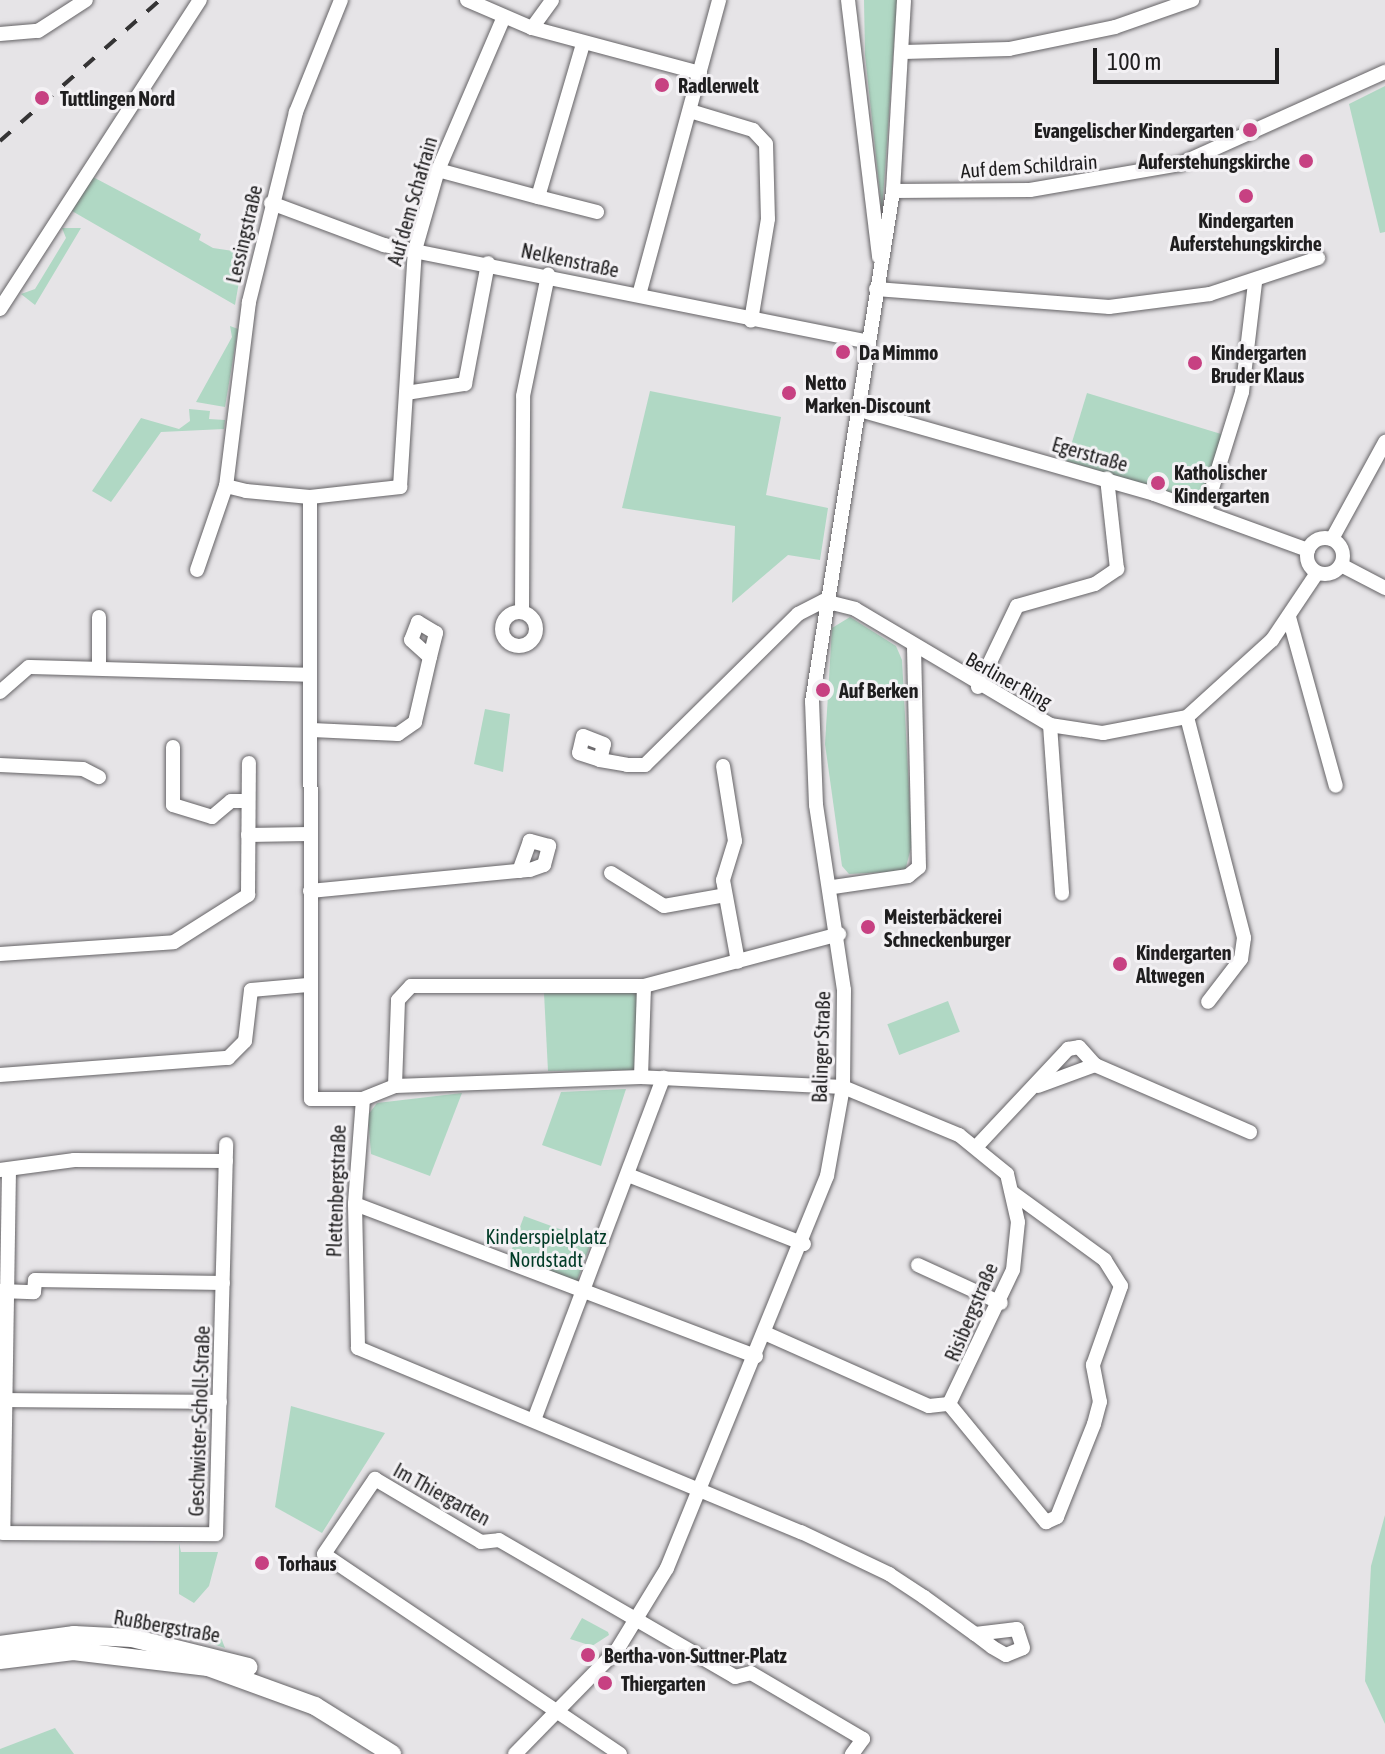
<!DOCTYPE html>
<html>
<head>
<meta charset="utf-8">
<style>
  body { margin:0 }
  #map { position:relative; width:1385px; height:1754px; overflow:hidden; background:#e6e4e7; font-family:"Asap Condensed",sans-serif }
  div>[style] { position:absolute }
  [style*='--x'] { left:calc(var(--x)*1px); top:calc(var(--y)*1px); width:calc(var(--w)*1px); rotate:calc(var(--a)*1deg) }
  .green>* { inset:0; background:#b0d8c4; transform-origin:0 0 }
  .roads { filter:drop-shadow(0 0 2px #656366) drop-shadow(0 0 2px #656366) }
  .street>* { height:14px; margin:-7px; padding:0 7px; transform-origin:7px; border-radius:7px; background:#fff }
  .street>.ring { margin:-7px; padding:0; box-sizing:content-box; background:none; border:14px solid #fff; border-radius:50% }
  .secondary>* { height:18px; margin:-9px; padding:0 9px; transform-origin:9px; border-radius:9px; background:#fff }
  .rail>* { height:4px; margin-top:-2px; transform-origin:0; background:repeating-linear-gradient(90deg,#353435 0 14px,transparent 0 28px) }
  .dots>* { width:22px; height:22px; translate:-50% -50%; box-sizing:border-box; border:4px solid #f3f1f4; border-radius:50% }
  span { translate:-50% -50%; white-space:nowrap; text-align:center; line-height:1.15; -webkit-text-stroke:6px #f3f1f4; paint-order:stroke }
  .poi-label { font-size:20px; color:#1f1e1f; font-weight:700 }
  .left { translate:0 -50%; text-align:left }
  .right { translate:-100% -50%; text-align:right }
  .street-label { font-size:20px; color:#1f1e1f }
  .park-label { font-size:20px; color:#003b26 }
  .scale { position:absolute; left:1093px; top:48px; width:186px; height:36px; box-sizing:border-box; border:4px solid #1f1e1f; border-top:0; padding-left:10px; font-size:24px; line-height:28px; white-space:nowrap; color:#1f1e1f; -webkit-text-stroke:6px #f3f1f4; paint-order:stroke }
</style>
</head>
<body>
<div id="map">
  <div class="green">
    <i style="clip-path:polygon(864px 0,897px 0,882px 212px,865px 55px)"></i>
    <i style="clip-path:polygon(1385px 86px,1385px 232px,1380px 233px,1349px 104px)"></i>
    <i style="clip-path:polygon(93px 177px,201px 234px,199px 240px,213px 248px,233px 251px,242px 264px,235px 305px,72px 211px)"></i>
    <i style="clip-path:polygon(62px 228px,81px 228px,35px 305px,21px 294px,35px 289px,66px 238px)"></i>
    <i style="clip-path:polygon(230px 326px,238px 329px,225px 407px,196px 402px,232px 337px)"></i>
    <i style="clip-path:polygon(650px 391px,781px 417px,766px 495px,828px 508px,820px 560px,788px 555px,732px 603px,735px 526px,622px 508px)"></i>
    <i style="left:1087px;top:393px;width:141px;height:71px;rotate:17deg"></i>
    <i style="clip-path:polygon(189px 409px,210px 411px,209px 419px,225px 420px,224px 429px,161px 432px,111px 502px,92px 491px,141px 418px,179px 429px,190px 421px)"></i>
    <i style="clip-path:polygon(850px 617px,896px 646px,902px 660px,912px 844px,905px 871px,849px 874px,842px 866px,825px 744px,832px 628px)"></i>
    <i style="clip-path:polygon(485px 709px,510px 714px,503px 772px,474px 764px)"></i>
    <i style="clip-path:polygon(639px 986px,634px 1070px,548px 1071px,544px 993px)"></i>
    <i style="left:948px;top:1001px;width:33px;height:65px;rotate:69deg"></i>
    <i style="clip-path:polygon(626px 1089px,601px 1166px,542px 1145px,561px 1092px)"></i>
    <i style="clip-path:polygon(462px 1093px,430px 1176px,371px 1154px,368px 1115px,377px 1103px)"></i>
    <i style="left:524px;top:1216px;width:72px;height:43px;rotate:20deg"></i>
    <i style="clip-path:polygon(291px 1406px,385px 1433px,322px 1533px,275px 1507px)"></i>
    <i style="clip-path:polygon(1385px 1515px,1385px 1724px,1365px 1681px,1371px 1566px)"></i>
    <i style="clip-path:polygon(179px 1543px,181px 1552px,218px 1552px,209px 1586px,194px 1603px,179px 1594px)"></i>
    <i style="clip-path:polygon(582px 1618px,608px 1632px,609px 1635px,592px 1646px,570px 1639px)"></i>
    <i style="clip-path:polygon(185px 1622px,220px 1635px,225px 1648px,179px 1633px)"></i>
    <i style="clip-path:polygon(55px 1728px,74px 1754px,0 1754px,0 1749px)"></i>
  </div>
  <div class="roads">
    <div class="street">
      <i style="--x:341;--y:0;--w:121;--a:111.9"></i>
      <i style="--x:296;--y:112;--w:196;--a:103.9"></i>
      <i style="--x:249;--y:302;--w:185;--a:97.1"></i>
      <i style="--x:226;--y:486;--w:21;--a:14"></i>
      <i style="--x:246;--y:491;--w:64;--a:5.4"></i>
      <i style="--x:310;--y:497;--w:91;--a:-6.3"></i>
      <i style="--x:400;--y:487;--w:237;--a:-86.4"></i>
      <i style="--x:415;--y:250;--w:83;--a:-74"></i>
      <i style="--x:438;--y:170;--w:164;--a:-66.7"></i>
      <i style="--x:467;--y:0;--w:71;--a:23.3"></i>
      <i style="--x:532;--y:28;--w:174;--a:15"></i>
      <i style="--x:848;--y:0;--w:259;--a:83.1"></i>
      <i style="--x:532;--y:28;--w:34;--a:-54"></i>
      <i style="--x:0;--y:34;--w:38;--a:-5"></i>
      <i style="--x:38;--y:31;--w:57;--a:-32.9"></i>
      <i style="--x:583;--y:44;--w:159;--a:106.4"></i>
      <i style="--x:538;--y:197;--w:61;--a:14.3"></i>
      <i style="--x:904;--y:52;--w:105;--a:-1.6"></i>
      <i style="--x:1009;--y:49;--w:108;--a:-11.7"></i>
      <i style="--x:1115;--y:27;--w:82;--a:-19.3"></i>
      <i style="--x:690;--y:111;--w:66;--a:16.8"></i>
      <i style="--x:753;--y:130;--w:19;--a:47"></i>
      <i style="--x:766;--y:144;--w:75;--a:88.5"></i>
      <i style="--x:768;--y:219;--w:103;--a:99.5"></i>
      <i style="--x:438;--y:170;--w:104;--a:15.1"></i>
      <i style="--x:893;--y:191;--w:137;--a:-0.4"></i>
      <i style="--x:1030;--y:190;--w:152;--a:-9.8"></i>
      <i style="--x:1180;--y:164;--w:225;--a:-24.2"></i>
      <i style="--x:271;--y:203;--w:121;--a:20.4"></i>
      <i style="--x:384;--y:245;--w:490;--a:11.3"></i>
      <i style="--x:876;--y:289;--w:234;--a:4.4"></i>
      <i style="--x:1109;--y:307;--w:102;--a:-7.3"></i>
      <i style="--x:1210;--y:294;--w:114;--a:-18.4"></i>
      <i style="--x:639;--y:295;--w:306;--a:-74.8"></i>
      <i style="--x:0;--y:309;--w:368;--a:-57.1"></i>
      <i style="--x:406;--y:393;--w:60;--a:-8.7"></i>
      <i style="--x:465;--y:384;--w:123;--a:-79.2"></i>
      <i style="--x:856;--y:409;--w:310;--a:15.9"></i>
      <i style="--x:1154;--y:494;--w:164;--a:20"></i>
      <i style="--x:310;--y:497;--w:602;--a:89.9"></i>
      <i style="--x:311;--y:1099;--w:52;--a:0"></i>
      <i style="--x:1205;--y:511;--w:125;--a:-72.7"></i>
      <i style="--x:1242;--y:392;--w:110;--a:-83.2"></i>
      <i class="ring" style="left:1307px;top:538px;width:22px;height:22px"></i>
      <i style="--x:1332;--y:539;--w:111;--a:-61.3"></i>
      <i style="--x:1341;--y:565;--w:50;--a:27.6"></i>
      <i style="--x:197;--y:570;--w:89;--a:-71"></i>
      <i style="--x:522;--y:611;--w:215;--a:-89.7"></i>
      <i style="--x:523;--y:396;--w:124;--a:-78.3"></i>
      <i class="ring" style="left:502px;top:612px;width:20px;height:20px"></i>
      <i style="--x:1289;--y:617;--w:175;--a:74.5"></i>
      <i style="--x:99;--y:667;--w:50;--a:-90"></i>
      <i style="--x:978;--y:687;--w:90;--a:-64.3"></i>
      <i style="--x:1017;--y:606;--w:81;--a:-15.8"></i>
      <i style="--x:1095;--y:584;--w:27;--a:-34"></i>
      <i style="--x:1117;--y:569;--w:91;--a:-96.3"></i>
      <i style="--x:0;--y:692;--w:38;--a:-41"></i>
      <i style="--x:29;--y:667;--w:281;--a:1.6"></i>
      <i style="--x:1187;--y:717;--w:228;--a:75.5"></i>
      <i style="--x:1244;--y:938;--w:21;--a:98"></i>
      <i style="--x:1241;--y:959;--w:54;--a:127.5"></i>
      <i style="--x:1050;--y:725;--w:169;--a:85.9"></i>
      <i style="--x:312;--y:730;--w:86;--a:2.7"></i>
      <i style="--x:398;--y:734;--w:21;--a:-35"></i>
      <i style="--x:415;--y:722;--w:67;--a:-77"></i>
      <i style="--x:430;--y:657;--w:25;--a:-76"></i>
      <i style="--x:436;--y:633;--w:21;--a:-149"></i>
      <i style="--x:418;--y:622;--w:19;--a:111"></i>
      <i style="--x:411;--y:640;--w:25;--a:42"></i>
      <i style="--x:173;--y:747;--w:58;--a:90"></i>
      <i style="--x:173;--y:805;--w:41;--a:17.1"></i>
      <i style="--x:212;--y:817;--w:25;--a:-40"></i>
      <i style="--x:231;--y:801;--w:17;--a:0"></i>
      <i style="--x:600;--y:760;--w:16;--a:-76"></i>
      <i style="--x:604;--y:744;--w:22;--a:-159"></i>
      <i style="--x:583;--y:736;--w:17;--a:103"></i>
      <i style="--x:579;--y:753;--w:22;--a:18"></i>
      <i style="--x:600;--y:760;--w:27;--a:10"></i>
      <i style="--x:627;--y:765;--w:18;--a:0"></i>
      <i style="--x:645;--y:765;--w:215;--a:-44.6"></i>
      <i style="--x:798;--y:614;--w:29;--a:-27"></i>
      <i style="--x:824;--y:601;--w:32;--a:14"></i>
      <i style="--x:855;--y:609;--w:227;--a:30.7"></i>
      <i style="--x:1050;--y:725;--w:54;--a:8.6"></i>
      <i style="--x:1103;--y:733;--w:86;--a:-10.8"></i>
      <i style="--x:1187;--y:717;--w:115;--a:-42.2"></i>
      <i style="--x:1272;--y:640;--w:81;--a:-56.1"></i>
      <i style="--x:0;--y:765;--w:83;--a:2.8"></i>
      <i style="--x:83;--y:769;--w:18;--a:27"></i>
      <i style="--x:723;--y:766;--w:76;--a:80.9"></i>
      <i style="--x:735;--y:841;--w:41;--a:107.1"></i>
      <i style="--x:723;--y:880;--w:83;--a:79.6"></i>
      <i style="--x:248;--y:835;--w:61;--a:-0.9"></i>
      <i style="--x:611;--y:873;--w:62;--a:31.9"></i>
      <i style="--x:664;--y:906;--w:62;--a:-10.2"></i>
      <i style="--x:833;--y:887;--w:76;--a:-8.3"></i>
      <i style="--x:908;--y:876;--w:14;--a:-39"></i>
      <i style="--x:919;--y:867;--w:219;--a:-91.3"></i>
      <i style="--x:310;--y:891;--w:221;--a:-5.5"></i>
      <i style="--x:530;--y:870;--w:15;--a:-20"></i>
      <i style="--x:544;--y:865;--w:20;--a:-75"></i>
      <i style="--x:549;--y:846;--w:20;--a:-165"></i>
      <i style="--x:530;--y:841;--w:32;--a:110"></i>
      <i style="--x:0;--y:954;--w:174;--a:-3.9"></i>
      <i style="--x:174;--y:942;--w:88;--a:-32.4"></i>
      <i style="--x:248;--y:895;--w:132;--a:-89.6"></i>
      <i style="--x:0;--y:1075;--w:229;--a:-4.3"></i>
      <i style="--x:228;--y:1058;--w:24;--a:-45"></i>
      <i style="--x:245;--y:1041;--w:51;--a:-83.3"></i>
      <i style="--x:251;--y:990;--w:57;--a:-5"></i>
      <i style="--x:641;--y:1077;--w:91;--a:-88.1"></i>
      <i style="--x:395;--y:1086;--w:86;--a:-88"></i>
      <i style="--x:398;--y:1000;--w:19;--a:-47"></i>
      <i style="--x:411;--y:986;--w:233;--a:0"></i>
      <i style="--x:644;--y:986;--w:202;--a:-14.9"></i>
      <i style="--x:1038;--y:1086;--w:61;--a:-20.2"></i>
      <i style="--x:978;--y:1145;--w:132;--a:-46.8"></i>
      <i style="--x:1068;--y:1049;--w:11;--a:-10"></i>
      <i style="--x:1079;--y:1047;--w:24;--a:48"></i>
      <i style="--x:1095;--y:1065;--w:169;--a:23.4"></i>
      <i style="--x:0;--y:1170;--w:75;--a:-7.7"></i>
      <i style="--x:74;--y:1160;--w:152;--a:0.4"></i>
      <i style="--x:9;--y:1170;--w:363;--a:90.9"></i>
      <i style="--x:3;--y:1533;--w:213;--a:0.3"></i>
      <i style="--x:216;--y:1534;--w:390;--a:-88.5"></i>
      <i style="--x:628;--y:1175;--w:189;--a:21.4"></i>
      <i style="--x:355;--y:1204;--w:429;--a:20.8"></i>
      <i style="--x:918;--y:1265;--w:91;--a:24.6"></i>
      <i style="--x:0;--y:1291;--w:34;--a:2"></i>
      <i style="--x:34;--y:1292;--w:12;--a:-85"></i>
      <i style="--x:35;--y:1280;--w:188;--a:0.9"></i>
      <i style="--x:767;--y:1334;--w:177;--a:24"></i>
      <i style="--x:929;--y:1406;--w:20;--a:-6"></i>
      <i style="--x:949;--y:1404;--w:148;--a:-64.5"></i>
      <i style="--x:1013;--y:1270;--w:48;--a:-84.1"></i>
      <i style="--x:1018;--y:1222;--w:49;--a:-102.9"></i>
      <i style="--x:1007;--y:1174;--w:62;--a:-140.9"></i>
      <i style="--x:959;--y:1135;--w:126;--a:-157.5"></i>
      <i style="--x:843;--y:1087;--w:202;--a:-177.2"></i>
      <i style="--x:641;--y:1077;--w:246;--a:177.9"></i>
      <i style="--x:395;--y:1086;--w:35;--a:158"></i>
      <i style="--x:363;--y:1099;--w:105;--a:94.4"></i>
      <i style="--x:355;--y:1204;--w:144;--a:88.8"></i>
      <i style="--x:358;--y:1348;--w:480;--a:22.6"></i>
      <i style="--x:801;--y:1532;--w:98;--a:25.5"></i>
      <i style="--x:889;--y:1574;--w:42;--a:33.3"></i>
      <i style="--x:924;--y:1597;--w:63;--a:36"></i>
      <i style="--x:975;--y:1634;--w:21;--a:37"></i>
      <i style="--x:992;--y:1647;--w:16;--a:30"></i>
      <i style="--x:1006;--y:1655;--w:18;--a:-22"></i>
      <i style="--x:1023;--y:1648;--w:20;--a:-108"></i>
      <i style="--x:1017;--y:1629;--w:42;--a:173.2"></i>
      <i style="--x:6;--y:1400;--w:214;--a:0.5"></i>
      <i style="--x:949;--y:1404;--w:153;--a:50.6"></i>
      <i style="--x:1046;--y:1522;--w:12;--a:-24"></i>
      <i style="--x:1057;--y:1517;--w:100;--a:-68.3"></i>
      <i style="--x:1094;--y:1424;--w:23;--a:-75"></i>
      <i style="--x:1100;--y:1402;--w:38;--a:-101"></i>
      <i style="--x:1093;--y:1365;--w:84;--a:-70.5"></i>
      <i style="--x:1121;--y:1286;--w:31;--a:-122"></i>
      <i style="--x:1105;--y:1260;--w:114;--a:-143.9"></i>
      <i style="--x:534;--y:1420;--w:366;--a:-69.3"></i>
      <i style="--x:515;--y:1754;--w:146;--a:-45.6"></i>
      <i style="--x:617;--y:1650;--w:96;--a:-58.6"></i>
      <i style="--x:667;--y:1568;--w:423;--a:-67.8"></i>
      <i style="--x:827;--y:1176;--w:90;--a:-79.8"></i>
      <i style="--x:843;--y:1087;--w:97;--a:-89.4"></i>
      <i style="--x:844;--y:990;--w:187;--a:-98.6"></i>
      <i style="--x:816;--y:805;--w:103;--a:-92.2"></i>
      <i style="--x:812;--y:702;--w:517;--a:-80.99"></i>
      <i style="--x:893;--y:191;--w:191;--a:-86.7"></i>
      <i style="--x:620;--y:1754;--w:357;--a:-146"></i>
      <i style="--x:324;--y:1554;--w:91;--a:-55.8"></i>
      <i style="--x:375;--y:1479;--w:123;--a:30.7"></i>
      <i style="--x:481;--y:1542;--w:18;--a:-6"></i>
      <i style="--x:499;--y:1540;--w:273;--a:30.1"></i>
      <i style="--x:735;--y:1677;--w:16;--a:-14"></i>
      <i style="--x:751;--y:1673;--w:130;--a:30.5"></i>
      <i style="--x:863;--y:1739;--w:19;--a:126"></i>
    </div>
    <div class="secondary">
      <i style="--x:0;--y:1645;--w:75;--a:-7.7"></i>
      <i style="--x:74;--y:1635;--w:58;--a:3"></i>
      <i style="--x:132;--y:1638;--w:120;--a:14"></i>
      <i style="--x:0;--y:1660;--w:74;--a:-7"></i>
      <i style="--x:73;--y:1651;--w:136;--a:6.8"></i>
      <i style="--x:208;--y:1667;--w:114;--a:20"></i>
      <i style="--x:315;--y:1706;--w:91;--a:31.9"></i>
    </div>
  </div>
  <div class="rail">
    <i style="--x:0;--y:141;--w:213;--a:-41.4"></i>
  </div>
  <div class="dots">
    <i style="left:662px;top:85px;background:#c74182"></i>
    <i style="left:42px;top:98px;background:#c74182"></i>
    <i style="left:1250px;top:130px;background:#c74182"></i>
    <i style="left:1306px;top:161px;background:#c74182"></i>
    <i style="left:1246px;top:196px;background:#c74182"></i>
    <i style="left:843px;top:352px;background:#c74182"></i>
    <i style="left:1195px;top:363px;background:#c74182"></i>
    <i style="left:789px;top:393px;background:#c74182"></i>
    <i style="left:1158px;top:483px;background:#c74182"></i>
    <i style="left:823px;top:690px;background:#c74182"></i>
    <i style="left:868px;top:927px;background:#c74182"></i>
    <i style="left:1120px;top:964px;background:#c74182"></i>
    <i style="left:262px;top:1563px;background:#c74182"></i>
    <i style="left:588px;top:1655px;background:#c74182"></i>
    <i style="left:605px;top:1683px;background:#c74182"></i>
  </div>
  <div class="poi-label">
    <span class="left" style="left:678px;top:85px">Radlerwelt</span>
    <span class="left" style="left:60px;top:98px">Tuttlingen Nord</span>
    <span class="right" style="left:1234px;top:130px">Evangelischer Kindergarten</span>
    <span class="right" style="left:1290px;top:161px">Auferstehungskirche</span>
    <span style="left:1246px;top:232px">Kindergarten<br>Auferstehungskirche</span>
    <span class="left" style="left:859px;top:352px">Da Mimmo</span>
    <span class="left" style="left:1211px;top:364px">Kindergarten<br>Bruder Klaus</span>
    <span class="left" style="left:805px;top:394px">Netto<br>Marken-Discount</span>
    <span class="left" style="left:1174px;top:484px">Katholischer<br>Kindergarten</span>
    <span class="left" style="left:839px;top:690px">Auf Berken</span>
    <span class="left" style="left:884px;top:928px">Meisterbäckerei<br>Schneckenburger</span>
    <span class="left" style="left:1136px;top:964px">Kindergarten<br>Altwegen</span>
    <span class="left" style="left:278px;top:1563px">Torhaus</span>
    <span class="left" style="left:604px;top:1655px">Bertha-von-Suttner-Platz</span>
    <span class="left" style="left:621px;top:1683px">Thiergarten</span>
  </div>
  <div class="street-label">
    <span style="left:1029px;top:166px;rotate:-4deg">Auf dem Schildrain</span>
    <span style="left:412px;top:201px;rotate:-74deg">Auf dem Schafrain</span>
    <span style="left:244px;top:234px;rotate:-77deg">Lessingstraße</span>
    <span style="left:570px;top:260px;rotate:12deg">Nelkenstraße</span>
    <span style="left:1090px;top:454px;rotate:16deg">Egerstraße</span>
    <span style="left:1009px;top:680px;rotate:29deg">Berliner Ring</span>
    <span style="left:821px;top:1047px;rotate:-88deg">Balinger Straße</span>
    <span style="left:336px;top:1191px;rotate:-88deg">Plettenbergstraße</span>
    <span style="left:971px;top:1312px;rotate:-67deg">Risibergstraße</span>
    <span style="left:199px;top:1421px;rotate:-88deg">Geschwister-Scholl-Straße</span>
    <span style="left:442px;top:1494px;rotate:29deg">Im Thiergarten</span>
    <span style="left:167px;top:1626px;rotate:10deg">Rußbergstraße</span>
  </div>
  <div class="park-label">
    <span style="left:546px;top:1248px">Kinderspielplatz<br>Nordstadt</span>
  </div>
  <div class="scale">100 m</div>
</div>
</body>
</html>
